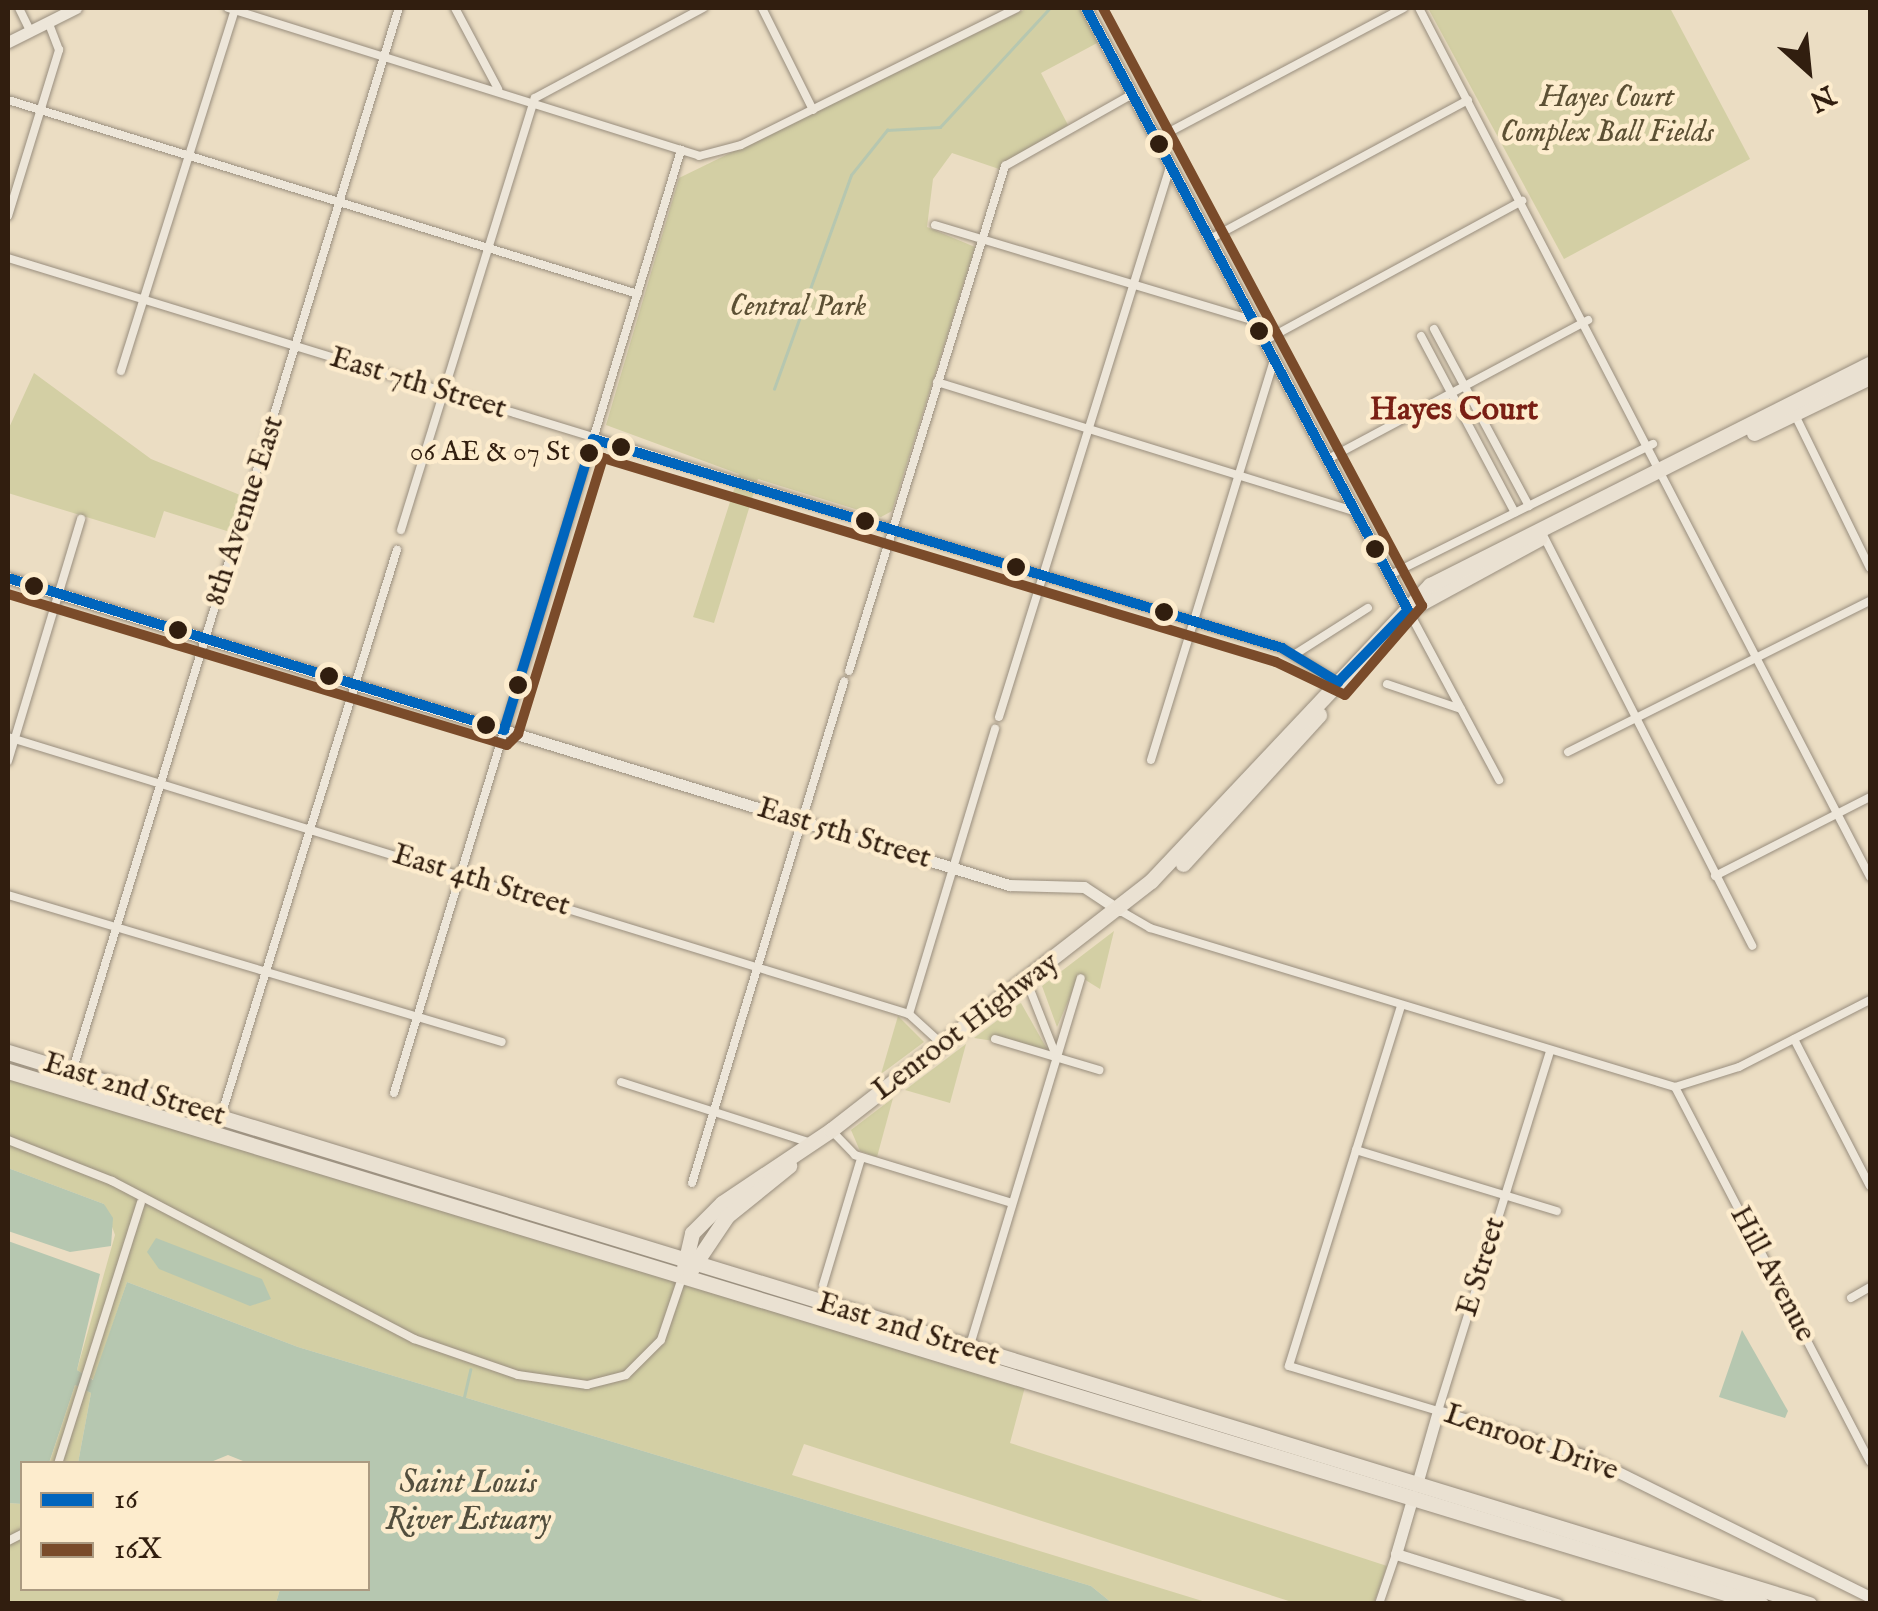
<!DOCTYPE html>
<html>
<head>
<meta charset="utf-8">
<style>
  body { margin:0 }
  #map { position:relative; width:1878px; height:1611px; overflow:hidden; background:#ebddc3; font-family:"IM FELL English",serif }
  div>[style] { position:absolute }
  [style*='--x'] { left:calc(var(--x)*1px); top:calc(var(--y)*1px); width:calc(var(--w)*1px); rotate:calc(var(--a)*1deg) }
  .green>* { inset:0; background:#d3cfa4 }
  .water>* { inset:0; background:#b6c7b0 }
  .stream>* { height:2.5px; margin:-1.25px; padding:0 1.25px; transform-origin:1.25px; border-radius:1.25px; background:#b6c7b0 }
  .roads { filter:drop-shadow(0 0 2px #998e7e) drop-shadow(0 0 2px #998e7e) }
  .street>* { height:8px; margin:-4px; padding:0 4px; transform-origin:4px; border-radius:4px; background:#ede6d9 }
  .secondary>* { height:11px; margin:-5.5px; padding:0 5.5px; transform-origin:5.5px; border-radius:5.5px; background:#ede6d9 }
  .highway>* { height:15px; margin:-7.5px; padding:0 7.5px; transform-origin:7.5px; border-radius:7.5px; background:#eae1d2 }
  .bus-1>* { height:10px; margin:-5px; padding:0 5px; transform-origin:5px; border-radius:5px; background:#0065bd }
  .bus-2>* { height:10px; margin:-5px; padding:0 5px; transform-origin:5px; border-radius:5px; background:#7a4b2a }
  .dots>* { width:28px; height:28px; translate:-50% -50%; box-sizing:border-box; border:5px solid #fdeccd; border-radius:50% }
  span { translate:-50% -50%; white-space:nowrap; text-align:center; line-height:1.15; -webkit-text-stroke:9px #fdeccd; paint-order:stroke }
  .bus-label { font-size:28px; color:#311e0f }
  .right { translate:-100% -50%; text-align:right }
  .park-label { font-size:30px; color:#5c5034; font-style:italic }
  .street-label { font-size:30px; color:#311e0f }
  .neighbourhood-label { font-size:32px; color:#7a1f14; font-weight:700 }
  .water-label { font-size:32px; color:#524e3d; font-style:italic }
  .frame { position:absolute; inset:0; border:10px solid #311e0f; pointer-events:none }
  .legend { position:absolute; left:20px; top:1461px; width:350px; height:130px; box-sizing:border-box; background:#fdeccd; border:2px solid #ab9a81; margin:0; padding:12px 18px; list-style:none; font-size:30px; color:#311e0f }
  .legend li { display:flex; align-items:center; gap:20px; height:50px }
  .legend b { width:50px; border:2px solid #ab9a81 }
  .north { position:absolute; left:1758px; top:20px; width:100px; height:100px; -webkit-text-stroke:8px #fdeccd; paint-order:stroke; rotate:153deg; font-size:28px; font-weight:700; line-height:40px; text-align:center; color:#311e0f }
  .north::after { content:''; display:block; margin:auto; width:35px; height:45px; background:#311e0f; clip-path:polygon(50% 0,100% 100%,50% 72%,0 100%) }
</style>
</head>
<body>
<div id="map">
  <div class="green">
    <i style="clip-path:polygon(1028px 8px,1080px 8px,1099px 42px,1041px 73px,1068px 125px,999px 169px,952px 153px,933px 179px,927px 227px,975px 247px,892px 511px,881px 517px,758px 479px,714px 623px,693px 617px,739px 474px,606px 425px,679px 178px)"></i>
    <i style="clip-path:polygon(1428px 8px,1670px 8px,1750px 159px,1564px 259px)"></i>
    <i style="clip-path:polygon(34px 373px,151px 459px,245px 497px,233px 533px,164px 511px,155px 538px,8px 493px,8px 430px)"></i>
    <i style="clip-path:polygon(1114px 931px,1100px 989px,1079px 976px,1057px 1027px,1042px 986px)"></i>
    <i style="clip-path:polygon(1021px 1003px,1047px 1049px,974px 1038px,1019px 1004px)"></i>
    <i style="clip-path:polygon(898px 1016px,924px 1042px,881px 1074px)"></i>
    <i style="clip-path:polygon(966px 1044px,950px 1103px,905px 1090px)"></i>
    <i style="clip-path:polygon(8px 1075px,1026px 1383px,1010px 1443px,1387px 1566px,1374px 1603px,1295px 1603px,804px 1444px,792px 1475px,1209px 1603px,1112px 1603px,1091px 1586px,298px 1347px,127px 1282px,94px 1380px,77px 1370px,115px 1235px,104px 1204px,8px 1168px)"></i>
    <i style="clip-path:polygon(893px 1098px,877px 1157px,860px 1151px,851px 1130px)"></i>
    <i style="clip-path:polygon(75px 1385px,91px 1393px,78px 1463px,49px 1464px)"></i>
    <i style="clip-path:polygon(8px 1503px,22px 1504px,22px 1588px,280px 1589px,276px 1603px,8px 1603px)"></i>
  </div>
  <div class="water">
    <i style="clip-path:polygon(8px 1168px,104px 1204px,113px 1218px,111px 1246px,70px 1252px,8px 1231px)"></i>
    <i style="clip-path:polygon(156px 1238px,262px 1279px,271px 1299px,250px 1306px,159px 1269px,147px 1252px)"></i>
    <i style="clip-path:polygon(8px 1241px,100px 1274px,77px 1370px,93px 1380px,127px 1282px,298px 1347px,1091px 1586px,1112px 1603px,276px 1603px,280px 1589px,368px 1588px,368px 1464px,248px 1463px,228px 1455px,206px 1464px,78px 1463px,91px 1393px,75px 1385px,49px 1463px,22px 1464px,22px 1504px,8px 1503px)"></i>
    <i style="clip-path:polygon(1742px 1330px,1788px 1411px,1785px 1418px,1719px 1397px)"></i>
  </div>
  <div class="stream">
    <i style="--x:774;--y:389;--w:227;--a:-70.2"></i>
    <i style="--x:851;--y:175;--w:58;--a:-51.3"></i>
    <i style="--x:887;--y:130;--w:53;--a:-3.2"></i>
    <i style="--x:940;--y:127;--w:162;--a:-47.3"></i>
    <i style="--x:464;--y:1397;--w:28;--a:-77"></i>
  </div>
  <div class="roads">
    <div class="street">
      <i style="--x:19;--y:8;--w:25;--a:64"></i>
      <i style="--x:228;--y:8;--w:494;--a:17.4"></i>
      <i style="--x:699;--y:156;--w:43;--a:-14.7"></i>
      <i style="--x:741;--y:145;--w:308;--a:-26.4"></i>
      <i style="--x:455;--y:8;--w:92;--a:62"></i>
      <i style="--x:762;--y:8;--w:114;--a:63.4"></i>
      <i style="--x:1419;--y:8;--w:979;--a:62.57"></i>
      <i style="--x:8;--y:100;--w:659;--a:17.12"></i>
      <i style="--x:1156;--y:139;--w:280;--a:-27.9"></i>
      <i style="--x:8;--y:216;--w:174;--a:-72.9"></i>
      <i style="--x:59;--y:50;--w:30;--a:-111"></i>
      <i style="--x:935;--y:225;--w:333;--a:16.7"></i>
      <i style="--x:1210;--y:239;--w:293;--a:-28.3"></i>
      <i style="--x:8;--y:258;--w:1332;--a:17.02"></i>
      <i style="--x:1282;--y:648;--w:66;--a:31.3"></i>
      <i style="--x:1434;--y:329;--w:201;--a:61.8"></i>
      <i style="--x:1421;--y:336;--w:200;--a:62"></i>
      <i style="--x:1264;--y:341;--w:294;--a:-28.5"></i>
      <i style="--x:121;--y:371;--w:380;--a:-72.5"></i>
      <i style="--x:937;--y:382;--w:439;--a:17.2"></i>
      <i style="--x:1795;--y:415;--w:170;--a:63.9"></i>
      <i style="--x:1328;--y:459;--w:295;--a:-28.1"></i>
      <i style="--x:401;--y:530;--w:452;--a:-72.8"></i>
      <i style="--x:535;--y:98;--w:191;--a:-28.2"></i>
      <i style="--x:1543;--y:535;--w:461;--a:63"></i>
      <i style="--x:1390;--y:575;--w:294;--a:-26.5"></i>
      <i style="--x:1408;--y:610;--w:193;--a:61.8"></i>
      <i style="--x:1297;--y:653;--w:84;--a:-32.4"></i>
      <i style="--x:849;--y:671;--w:529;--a:-72.83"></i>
      <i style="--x:1005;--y:166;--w:147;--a:-29.4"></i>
      <i style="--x:1387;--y:684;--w:78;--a:18.7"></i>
      <i style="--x:999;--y:717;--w:576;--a:-72.73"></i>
      <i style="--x:8;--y:737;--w:943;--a:17.09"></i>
      <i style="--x:909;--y:1014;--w:46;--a:42.4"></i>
      <i style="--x:1568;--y:752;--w:338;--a:-26.6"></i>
      <i style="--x:1151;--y:760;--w:418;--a:-72.9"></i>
      <i style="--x:8;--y:761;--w:253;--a:-73.2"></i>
      <i style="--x:1715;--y:876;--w:174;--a:-27"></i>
      <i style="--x:8;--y:895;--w:515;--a:16.57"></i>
      <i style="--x:1119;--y:910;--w:36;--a:30"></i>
      <i style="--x:1150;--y:928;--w:549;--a:16.85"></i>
      <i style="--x:1675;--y:1087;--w:67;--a:-17.4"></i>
      <i style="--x:1739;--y:1067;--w:147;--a:-27.1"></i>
      <i style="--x:1027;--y:982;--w:76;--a:68.5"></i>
      <i style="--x:1401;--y:1006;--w:377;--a:107.3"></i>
      <i style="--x:1289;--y:1366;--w:156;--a:16.8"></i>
      <i style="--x:1438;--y:1411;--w:377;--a:-72.7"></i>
      <i style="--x:909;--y:1014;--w:298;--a:-73.2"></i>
      <i style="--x:995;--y:1039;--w:109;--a:16.6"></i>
      <i style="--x:1794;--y:1039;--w:165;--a:62.7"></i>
      <i style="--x:72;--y:1072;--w:1113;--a:-72.92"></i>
      <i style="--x:621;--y:1082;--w:196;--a:17.8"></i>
      <i style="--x:1675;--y:1087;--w:422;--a:62.5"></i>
      <i style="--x:394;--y:1093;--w:986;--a:-73.07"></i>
      <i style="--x:221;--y:1116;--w:593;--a:-72.73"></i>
      <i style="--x:831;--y:1130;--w:35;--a:46"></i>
      <i style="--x:855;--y:1155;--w:164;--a:17"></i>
      <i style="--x:8;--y:1140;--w:112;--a:21.5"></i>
      <i style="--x:112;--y:1181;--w:341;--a:27.6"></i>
      <i style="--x:414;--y:1339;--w:110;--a:19.1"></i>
      <i style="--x:518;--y:1375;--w:70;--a:8.2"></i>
      <i style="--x:587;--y:1385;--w:40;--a:-14.4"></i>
      <i style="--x:626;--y:1375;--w:49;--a:-45"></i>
      <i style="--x:661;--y:1340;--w:65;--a:-71.3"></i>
      <i style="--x:1356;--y:1150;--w:210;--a:16.9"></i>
      <i style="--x:692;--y:1183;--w:524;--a:-73.12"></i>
      <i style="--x:823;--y:1285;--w:133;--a:-73.3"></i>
      <i style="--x:1851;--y:1298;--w:22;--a:-30"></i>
      <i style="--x:970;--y:1345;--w:383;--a:-73.2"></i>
      <i style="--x:58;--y:1464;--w:274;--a:-72.4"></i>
      <i style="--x:8;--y:1541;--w:16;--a:-27"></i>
      <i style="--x:1379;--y:1604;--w:53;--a:-71.2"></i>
    </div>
    <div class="secondary">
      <i style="--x:1086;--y:8;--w:683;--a:61.86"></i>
      <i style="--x:8;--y:42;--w:76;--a:-26.6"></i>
      <i style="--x:8;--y:578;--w:1047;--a:17.05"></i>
      <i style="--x:1009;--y:885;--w:75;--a:1.5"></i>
      <i style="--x:1084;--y:887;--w:42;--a:33.3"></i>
      <i style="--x:1417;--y:1484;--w:76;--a:-74"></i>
      <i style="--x:1438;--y:1411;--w:155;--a:16.9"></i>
      <i style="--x:1586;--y:1456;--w:317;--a:26.4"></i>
      <i style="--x:1413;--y:1496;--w:60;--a:106.3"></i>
      <i style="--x:1396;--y:1554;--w:169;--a:17.3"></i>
    </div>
    <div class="highway">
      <i style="--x:1754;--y:433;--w:129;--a:-25.8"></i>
      <i style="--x:1408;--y:610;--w:150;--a:-28.6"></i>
      <i style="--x:1183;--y:864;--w:202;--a:-47.6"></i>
      <i style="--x:8;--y:1052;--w:1884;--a:17.04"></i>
      <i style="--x:8;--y:1071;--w:1832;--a:16.91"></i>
      <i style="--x:684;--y:1268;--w:36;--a:-77"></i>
      <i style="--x:692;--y:1233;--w:42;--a:-45"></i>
      <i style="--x:722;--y:1203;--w:131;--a:-33.8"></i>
      <i style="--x:831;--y:1130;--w:405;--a:-37.9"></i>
      <i style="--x:1151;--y:881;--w:407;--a:-46.7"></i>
      <i style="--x:1430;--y:585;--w:492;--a:-26.7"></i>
      <i style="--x:690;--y:1271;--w:66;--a:-56.1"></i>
      <i style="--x:727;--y:1216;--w:80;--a:-38.9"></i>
    </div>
  </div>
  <div class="bus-1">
    <i style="--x:1086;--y:8;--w:683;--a:61.86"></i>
    <i style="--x:593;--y:439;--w:720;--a:16.87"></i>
    <i style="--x:1282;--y:648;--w:66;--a:31.3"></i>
    <i style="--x:8;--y:578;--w:519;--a:17.04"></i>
    <i style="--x:1338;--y:682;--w:100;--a:-45.8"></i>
    <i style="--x:504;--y:730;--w:304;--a:-73"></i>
  </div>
  <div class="bus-2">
    <i style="--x:8;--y:594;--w:521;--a:16.84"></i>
    <i style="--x:507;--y:745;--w:16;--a:-45"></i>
    <i style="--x:518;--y:734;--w:289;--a:-72.9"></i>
    <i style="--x:603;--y:458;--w:703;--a:16.86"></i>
    <i style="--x:1276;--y:662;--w:76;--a:25.6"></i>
    <i style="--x:1345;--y:695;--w:118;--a:-49.1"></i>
    <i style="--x:1422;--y:606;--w:678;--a:-118.08"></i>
  </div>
  <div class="dots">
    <i style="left:1159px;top:144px;background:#311e0f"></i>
    <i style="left:1259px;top:331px;background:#311e0f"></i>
    <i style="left:621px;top:447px;background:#311e0f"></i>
    <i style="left:589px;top:453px;background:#311e0f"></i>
    <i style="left:865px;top:521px;background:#311e0f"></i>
    <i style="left:1375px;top:549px;background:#311e0f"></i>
    <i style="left:1016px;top:567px;background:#311e0f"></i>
    <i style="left:34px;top:586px;background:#311e0f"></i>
    <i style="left:1164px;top:612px;background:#311e0f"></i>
    <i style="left:178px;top:630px;background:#311e0f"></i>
    <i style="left:329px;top:676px;background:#311e0f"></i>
    <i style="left:518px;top:685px;background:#311e0f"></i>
    <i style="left:486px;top:725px;background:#311e0f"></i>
  </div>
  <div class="bus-label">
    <span class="right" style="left:570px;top:453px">06 AE &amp; 07 St</span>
  </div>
  <div class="park-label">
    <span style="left:1607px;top:115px">Hayes Court<br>Complex Ball Fields</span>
    <span style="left:798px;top:307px">Central Park</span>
  </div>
  <div class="street-label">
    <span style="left:418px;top:384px;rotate:17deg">East 7th Street</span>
    <span style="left:245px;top:511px;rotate:-72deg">8th Avenue East</span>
    <span style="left:844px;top:834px;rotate:17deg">East 5th Street</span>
    <span style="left:481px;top:881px;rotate:17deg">East 4th Street</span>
    <span style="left:966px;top:1027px;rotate:-37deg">Lenroot Highway</span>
    <span style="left:134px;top:1090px;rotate:17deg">East 2nd Street</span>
    <span style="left:1482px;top:1267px;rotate:-73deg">E Street</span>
    <span style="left:1772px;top:1274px;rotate:62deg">Hill Avenue</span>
    <span style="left:908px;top:1330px;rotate:17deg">East 2nd Street</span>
    <span style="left:1531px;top:1443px;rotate:19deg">Lenroot Drive</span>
  </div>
  <div class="neighbourhood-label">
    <span style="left:1454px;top:411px">Hayes Court</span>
  </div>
  <div class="water-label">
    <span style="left:468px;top:1503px">Saint Louis<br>River Estuary</span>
  </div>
  <div class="frame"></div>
  <ul class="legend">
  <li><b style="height:12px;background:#0065bd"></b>16</li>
  <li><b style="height:12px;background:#7a4b2a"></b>16X</li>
  </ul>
  <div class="north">N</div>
</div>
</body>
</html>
